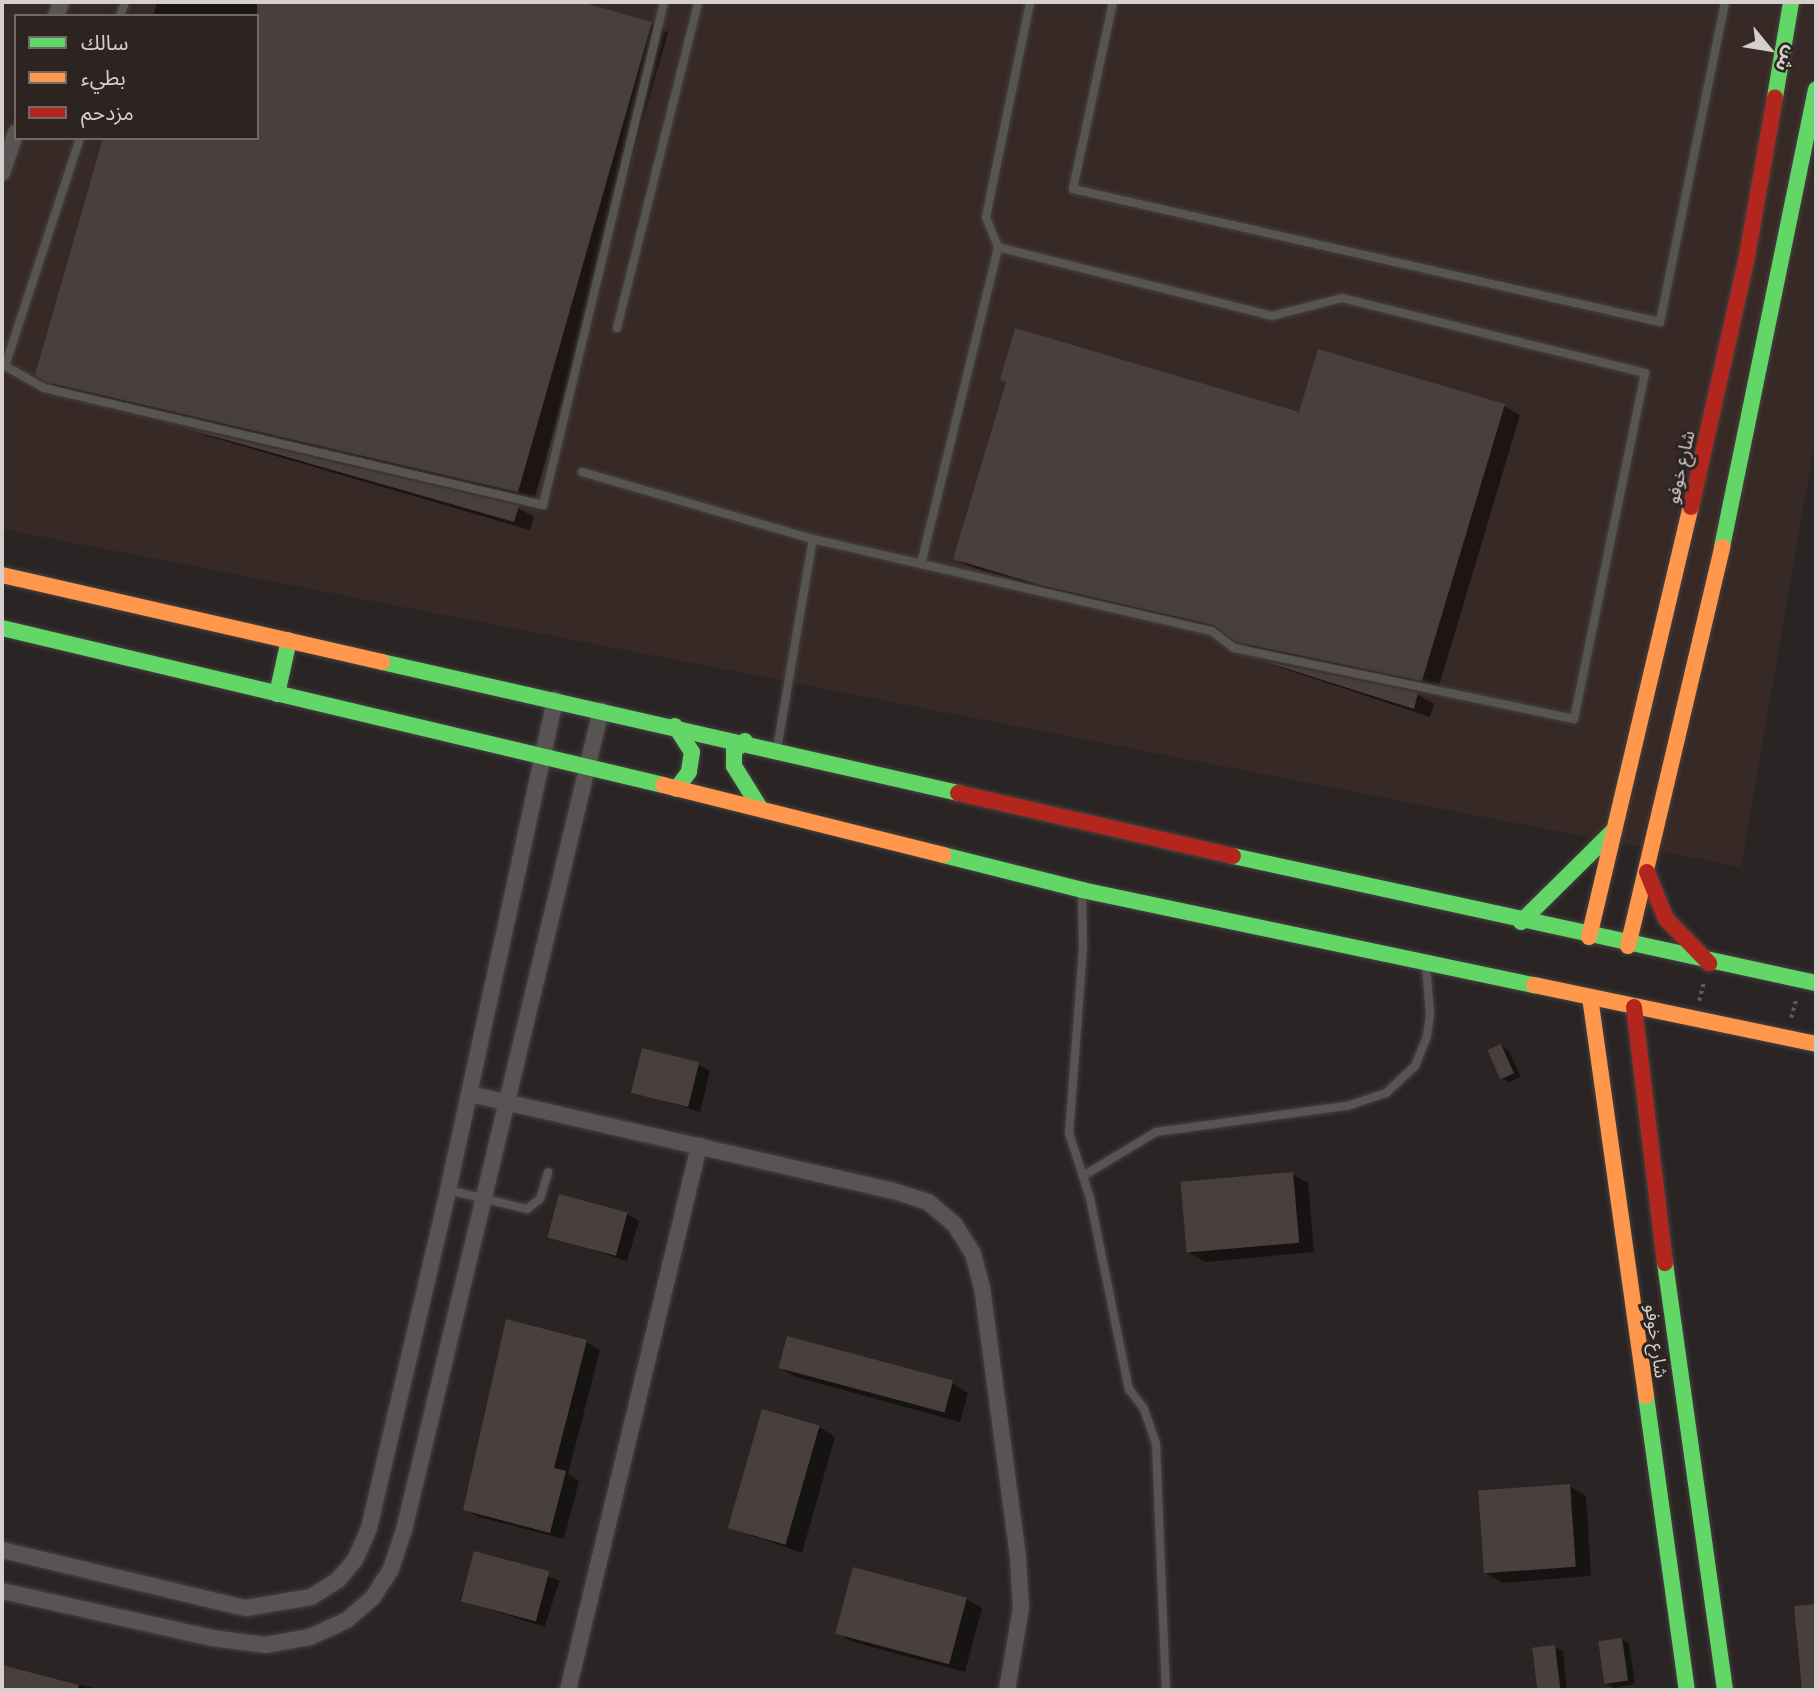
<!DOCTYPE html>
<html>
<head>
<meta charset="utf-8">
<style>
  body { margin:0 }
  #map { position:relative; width:1818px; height:1692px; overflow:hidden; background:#2a2524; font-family:Manrope,"Noto Sans Arabic",sans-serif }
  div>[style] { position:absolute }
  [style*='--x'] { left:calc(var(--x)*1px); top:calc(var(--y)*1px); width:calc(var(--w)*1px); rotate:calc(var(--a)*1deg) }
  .built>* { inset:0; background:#372925 }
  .shadow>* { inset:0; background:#0007; transform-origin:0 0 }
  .building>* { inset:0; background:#493f3c; transform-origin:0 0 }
  .path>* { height:3.5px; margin-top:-1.75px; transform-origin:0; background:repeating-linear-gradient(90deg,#5d5a59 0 3.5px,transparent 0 7px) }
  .roads { filter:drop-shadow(0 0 2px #454140) drop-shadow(0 0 2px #454140) }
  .lane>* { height:8px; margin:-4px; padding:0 4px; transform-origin:4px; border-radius:4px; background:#585453 }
  .street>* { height:16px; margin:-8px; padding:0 8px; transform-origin:8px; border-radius:8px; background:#585453 }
  .fast>* { height:16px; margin:-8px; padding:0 8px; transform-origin:8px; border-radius:8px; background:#63d668 }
  .slow>* { height:16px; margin:-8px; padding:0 8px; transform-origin:8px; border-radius:8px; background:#ff974d }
  .jam>* { height:16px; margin:-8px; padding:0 8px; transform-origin:8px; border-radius:8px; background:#b3261e }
  span { translate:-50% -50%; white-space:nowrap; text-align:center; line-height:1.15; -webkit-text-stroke:6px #2d2421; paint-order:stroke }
  .street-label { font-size:18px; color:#d5d0ce }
  .frame { position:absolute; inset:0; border:4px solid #d5d0ce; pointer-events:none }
  .legend { position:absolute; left:14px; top:14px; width:245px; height:126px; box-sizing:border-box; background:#2d2421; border:2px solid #706966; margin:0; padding:9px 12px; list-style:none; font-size:21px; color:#d5d0ce }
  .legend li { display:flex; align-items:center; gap:14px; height:35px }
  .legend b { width:35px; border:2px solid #706966 }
  .north { position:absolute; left:1734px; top:14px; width:70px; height:70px; -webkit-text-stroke:5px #2d2421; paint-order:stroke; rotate:120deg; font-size:19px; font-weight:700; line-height:28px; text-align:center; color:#d5d0ce }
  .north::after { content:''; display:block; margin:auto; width:24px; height:32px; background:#d5d0ce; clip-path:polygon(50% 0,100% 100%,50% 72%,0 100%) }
</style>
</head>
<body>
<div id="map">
  <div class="built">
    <i style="clip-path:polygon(evenodd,2px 2px,1816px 2px,1816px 435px,1741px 867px,2px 529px,2px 2px,16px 16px,257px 16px,257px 138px,16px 138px,16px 16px)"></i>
  </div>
  <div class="shadow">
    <i style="clip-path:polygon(157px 2px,575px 2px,652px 24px,668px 33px,534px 500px,64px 390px,37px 375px,257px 138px,257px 16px,153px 16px)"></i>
    <i style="clip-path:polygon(1504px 406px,1520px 415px,1438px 689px,1255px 650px,1226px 632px,1058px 593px,971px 567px,955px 558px,1300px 414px)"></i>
    <i style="clip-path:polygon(194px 432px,518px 508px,534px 517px,530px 530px)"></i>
    <i style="clip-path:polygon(1273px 665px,1418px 695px,1434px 704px,1430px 717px)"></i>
    <i style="clip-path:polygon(1501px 1046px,1508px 1050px,1521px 1077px,1509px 1082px,1502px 1078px)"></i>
    <i style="clip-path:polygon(698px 1064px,710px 1071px,700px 1112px,634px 1092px)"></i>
    <i style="clip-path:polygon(1292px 1174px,1308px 1183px,1314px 1252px,1206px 1262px,1189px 1253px)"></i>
    <i style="clip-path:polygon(627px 1214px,639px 1221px,627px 1261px,549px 1236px)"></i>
    <i style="clip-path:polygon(586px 1342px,600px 1350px,568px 1474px,579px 1481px,564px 1539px,479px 1517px,465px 1509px)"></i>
    <i style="clip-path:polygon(780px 1368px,952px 1383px,968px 1393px,960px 1422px,796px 1377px)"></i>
    <i style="clip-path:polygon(819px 1427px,835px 1437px,802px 1553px,730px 1528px)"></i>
    <i style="clip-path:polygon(1569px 1486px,1586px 1496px,1591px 1576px,1502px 1583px,1486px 1573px)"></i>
    <i style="left:475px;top:1553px;width:89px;height:49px;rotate:18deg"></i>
    <i style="clip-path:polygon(966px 1599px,982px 1608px,965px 1672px,853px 1642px,837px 1633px)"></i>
    <i style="clip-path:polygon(1816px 1606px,1816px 1690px,1805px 1690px,1796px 1608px)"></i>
    <i style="clip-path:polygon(1622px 1639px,1629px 1644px,1635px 1684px,1614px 1688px,1606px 1683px)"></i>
    <i style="clip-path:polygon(1555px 1647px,1563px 1651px,1567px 1690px,1539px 1690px)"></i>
    <i style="clip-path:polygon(2px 1667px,103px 1690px,2px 1690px)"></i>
  </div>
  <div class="building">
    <i style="clip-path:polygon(257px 2px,581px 2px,652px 22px,518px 492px,46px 382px,35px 375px,103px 138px,257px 138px)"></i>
    <i style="clip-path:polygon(1015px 328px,1299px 412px,1318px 349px,1505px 404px,1422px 681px,1237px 642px,1213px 625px,1040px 585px,953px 559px,1006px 382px,1000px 380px)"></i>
    <i style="clip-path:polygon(182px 427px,519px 506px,514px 522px)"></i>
    <i style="clip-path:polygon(1263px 661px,1418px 693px,1414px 709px)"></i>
    <i style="left:1501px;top:1044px;width:32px;height:15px;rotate:66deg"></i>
    <i style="left:642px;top:1048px;width:59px;height:46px;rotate:14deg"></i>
    <i style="left:1293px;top:1172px;width:71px;height:113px;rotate:85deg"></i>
    <i style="left:559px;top:1194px;width:71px;height:45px;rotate:15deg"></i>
    <i style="clip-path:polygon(506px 1319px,587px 1340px,554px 1468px,566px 1471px,550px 1533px,463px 1510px)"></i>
    <i style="left:787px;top:1336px;width:172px;height:33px;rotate:15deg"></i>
    <i style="left:762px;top:1409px;width:60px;height:124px;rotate:16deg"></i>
    <i style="left:1570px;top:1484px;width:83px;height:92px;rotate:86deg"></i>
    <i style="left:474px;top:1551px;width:78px;height:52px;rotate:15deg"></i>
    <i style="left:853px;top:1567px;width:118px;height:69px;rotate:15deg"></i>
    <i style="clip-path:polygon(1816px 1604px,1816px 1689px,1802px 1690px,1794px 1606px)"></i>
    <i style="left:1622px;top:1638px;width:43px;height:24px;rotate:82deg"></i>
    <i style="left:1555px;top:1645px;width:43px;height:23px;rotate:83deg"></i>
    <i style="clip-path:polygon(2px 1665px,79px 1685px,78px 1690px,2px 1690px)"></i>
  </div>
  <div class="path">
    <i style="--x:1699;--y:1001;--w:21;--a:-76"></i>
    <i style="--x:1791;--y:1018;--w:20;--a:-75"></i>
  </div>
  <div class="roads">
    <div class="lane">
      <i style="--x:1113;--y:2;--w:191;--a:102.1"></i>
      <i style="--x:1073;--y:189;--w:602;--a:12.77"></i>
      <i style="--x:1660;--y:322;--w:327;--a:-78.5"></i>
      <i style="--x:120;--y:16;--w:15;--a:-70"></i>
      <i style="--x:80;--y:138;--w:240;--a:108.2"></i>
      <i style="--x:5;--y:366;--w:45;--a:29.4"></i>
      <i style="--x:44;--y:388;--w:513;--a:13.2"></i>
      <i style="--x:543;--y:505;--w:517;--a:-76.47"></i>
      <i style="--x:617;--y:328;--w:336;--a:-76"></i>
      <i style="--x:582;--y:472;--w:241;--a:16.2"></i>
      <i style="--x:813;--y:539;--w:409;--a:13"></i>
      <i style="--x:1212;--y:631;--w:28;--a:38"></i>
      <i style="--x:1234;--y:648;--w:347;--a:11.8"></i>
      <i style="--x:1574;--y:719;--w:353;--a:-78.4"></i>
      <i style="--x:1645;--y:373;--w:312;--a:-166.1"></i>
      <i style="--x:1342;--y:298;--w:72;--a:165.6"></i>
      <i style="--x:1272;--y:316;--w:283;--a:-165.9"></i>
      <i style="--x:921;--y:564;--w:326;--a:-76.3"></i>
      <i style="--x:998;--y:247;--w:32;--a:-112"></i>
      <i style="--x:986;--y:217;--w:219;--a:-78.4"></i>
      <i style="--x:777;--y:749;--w:213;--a:-80.3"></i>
      <i style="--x:1082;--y:893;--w:55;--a:89"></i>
      <i style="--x:1083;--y:948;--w:186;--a:94.3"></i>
      <i style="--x:1069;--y:1133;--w:68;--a:72.1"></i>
      <i style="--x:1090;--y:1198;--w:195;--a:78.5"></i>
      <i style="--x:1129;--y:1389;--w:25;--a:53"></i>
      <i style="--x:1144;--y:1409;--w:37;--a:71"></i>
      <i style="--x:1156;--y:1444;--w:246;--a:87.7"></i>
      <i style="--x:1083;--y:1176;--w:85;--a:-31.1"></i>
      <i style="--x:1156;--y:1132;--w:193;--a:-7.8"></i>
      <i style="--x:1347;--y:1106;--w:41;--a:-18.4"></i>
      <i style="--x:1386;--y:1093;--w:40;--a:-43"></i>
      <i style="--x:1415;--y:1066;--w:32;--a:-68"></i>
      <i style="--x:1427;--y:1036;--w:22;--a:-82"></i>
      <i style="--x:1430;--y:1014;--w:49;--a:-94.7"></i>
      <i style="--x:448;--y:1190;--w:81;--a:13.5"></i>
      <i style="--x:527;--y:1209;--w:16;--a:-38"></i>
      <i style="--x:540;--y:1199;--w:28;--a:-73"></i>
    </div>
    <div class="street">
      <i style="--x:56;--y:16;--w:15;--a:-70"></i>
      <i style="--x:2;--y:173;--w:43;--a:-71.1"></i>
      <i style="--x:470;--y:1094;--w:435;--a:12.9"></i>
      <i style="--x:894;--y:1191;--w:36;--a:18"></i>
      <i style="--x:928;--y:1202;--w:35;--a:40"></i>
      <i style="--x:955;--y:1225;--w:34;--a:58"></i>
      <i style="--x:973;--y:1254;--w:34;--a:75"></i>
      <i style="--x:982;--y:1287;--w:273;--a:82.4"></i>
      <i style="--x:1018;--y:1558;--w:50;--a:86.6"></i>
      <i style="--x:1021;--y:1608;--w:83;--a:99.7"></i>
      <i style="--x:2;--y:1550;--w:251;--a:13.4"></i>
      <i style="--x:246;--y:1608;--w:66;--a:-9.6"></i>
      <i style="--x:311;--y:1597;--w:32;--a:-32"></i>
      <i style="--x:338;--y:1580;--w:26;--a:-50"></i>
      <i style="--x:355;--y:1560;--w:35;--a:-66"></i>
      <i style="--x:369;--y:1528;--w:347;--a:-76.8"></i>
      <i style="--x:448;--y:1190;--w:502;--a:-77.68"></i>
      <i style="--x:2;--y:1591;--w:215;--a:12.6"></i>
      <i style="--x:212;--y:1638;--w:53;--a:7.5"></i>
      <i style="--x:265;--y:1645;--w:46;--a:-10.1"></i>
      <i style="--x:310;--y:1637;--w:41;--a:-24.7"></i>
      <i style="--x:347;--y:1620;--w:35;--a:-41"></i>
      <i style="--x:373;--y:1597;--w:33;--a:-57"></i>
      <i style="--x:391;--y:1569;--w:41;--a:-71.6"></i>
      <i style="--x:404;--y:1530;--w:843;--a:-76.49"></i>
      <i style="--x:568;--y:1690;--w:560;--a:-76.46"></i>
    </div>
    <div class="fast">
      <i style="--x:1775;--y:97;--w:96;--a:-80.4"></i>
      <i style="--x:1722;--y:547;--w:467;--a:-78.4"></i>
      <i style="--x:2;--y:628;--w:679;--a:13.36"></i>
      <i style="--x:382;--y:662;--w:591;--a:12.81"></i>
      <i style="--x:277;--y:694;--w:55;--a:-77.5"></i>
      <i style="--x:675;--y:726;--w:31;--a:57"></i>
      <i style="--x:692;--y:752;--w:20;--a:99"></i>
      <i style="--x:689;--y:772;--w:21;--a:127"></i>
      <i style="--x:745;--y:741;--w:15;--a:138"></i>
      <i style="--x:734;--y:751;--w:15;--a:90"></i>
      <i style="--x:734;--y:766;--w:49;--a:58.2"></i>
      <i style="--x:943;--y:855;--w:143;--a:14.1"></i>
      <i style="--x:1082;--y:890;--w:462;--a:11.9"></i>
      <i style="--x:1233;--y:856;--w:597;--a:12.29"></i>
      <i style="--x:1521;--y:922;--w:128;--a:-44.7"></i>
      <i style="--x:1665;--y:1263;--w:431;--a:82"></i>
      <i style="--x:1646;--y:1396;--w:297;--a:82.1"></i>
    </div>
    <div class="slow">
      <i style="--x:2;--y:575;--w:390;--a:12.9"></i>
      <i style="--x:663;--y:785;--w:289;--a:14"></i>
      <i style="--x:1589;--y:937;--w:442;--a:-76.7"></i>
      <i style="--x:1628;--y:946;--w:410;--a:-76.7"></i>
      <i style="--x:1534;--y:985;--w:288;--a:11.8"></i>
      <i style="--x:1590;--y:997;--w:403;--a:82"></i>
    </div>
    <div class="jam">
      <i style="--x:1691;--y:507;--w:257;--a:-77.4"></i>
      <i style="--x:1747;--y:256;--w:161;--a:-80"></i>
      <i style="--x:958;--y:793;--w:282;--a:12.9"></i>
      <i style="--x:1647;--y:872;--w:51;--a:68"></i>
      <i style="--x:1666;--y:919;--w:62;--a:45.7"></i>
      <i style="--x:1634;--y:1007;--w:258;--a:83.1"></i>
    </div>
  </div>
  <div class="street-label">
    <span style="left:1680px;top:467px;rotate:-77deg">شارع خوفو</span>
    <span style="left:1657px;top:1341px;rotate:82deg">شارع خوفو</span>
  </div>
  <div class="frame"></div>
  <ul class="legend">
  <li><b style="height:9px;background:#63d668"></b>سالك</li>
  <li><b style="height:9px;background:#ff974d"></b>بطيء</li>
  <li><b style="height:9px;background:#b3261e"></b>مزدحم</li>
  </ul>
  <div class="north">ش</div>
</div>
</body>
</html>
